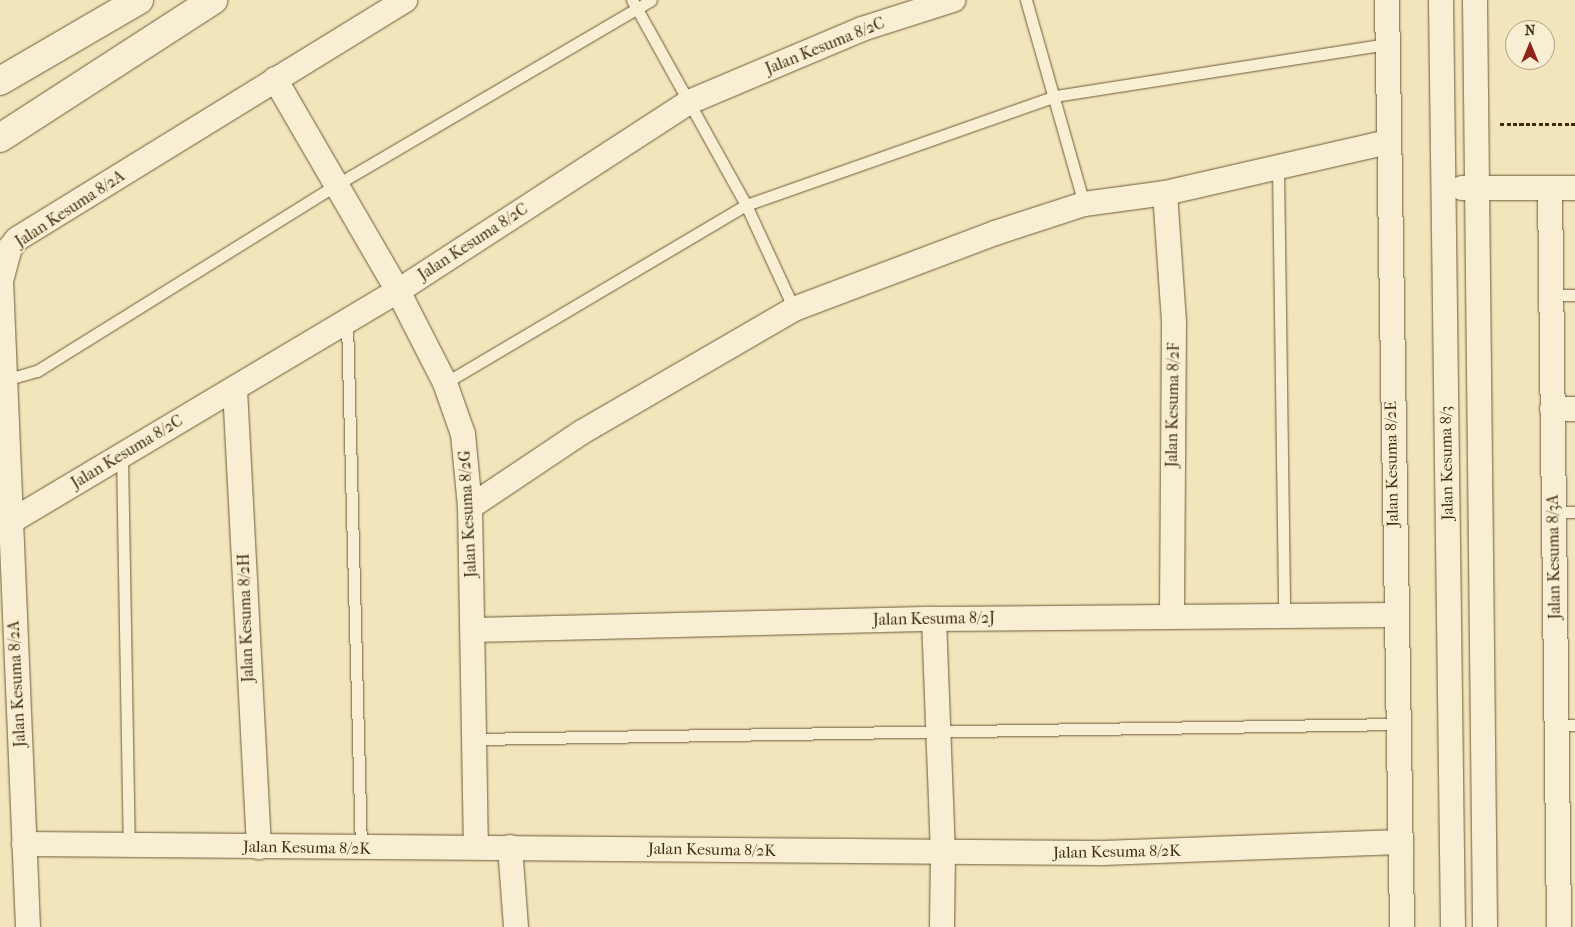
<!DOCTYPE html>
<html>
<head>
<meta charset="utf-8">
<style>
  body { margin:0 }
  #map { position:relative; width:1575px; height:927px; overflow:hidden; background:#f2e5bb; font-family:"IM FELL French Canon",serif }
  div>[style] { position:absolute }
  [style*='--x'] { left:calc(var(--x)*1px); top:calc(var(--y)*1px); width:calc(var(--w)*1px); rotate:calc(var(--a)*1deg) }
  .path>* { height:3px; margin-top:-1.5px; transform-origin:0; background:repeating-linear-gradient(90deg,#412b0d 0 4px,transparent 0 6.5px) }
  .roads { filter:drop-shadow(0 0 1px #6d5a38) drop-shadow(0 0 1px #6d5a38) }
  .lane>* { height:11px; margin:-5.5px; padding:0 5.5px; transform-origin:5.5px; border-radius:5.5px; background:#f7eed3 }
  .street>* { height:24px; margin:-12px; padding:0 12px; transform-origin:12px; border-radius:12px; background:#f7eed3 }
  .secondary>* { height:28px; margin:-14px; padding:0 14px; transform-origin:14px; border-radius:14px; background:#f7eed3 }
  span { translate:-50% -50%; white-space:nowrap; text-align:center; line-height:1.15; -webkit-text-stroke:4px #f7eed3; paint-order:stroke }
  .street-label { font-size:16px; color:#412b0d }
  .north { position:absolute; left:1505px; top:20px; width:50px; height:50px; box-sizing:border-box; background:#f7eed3; border:1px solid #aea084; border-radius:50%; rotate:0deg; font-size:14px; font-weight:700; line-height:20px; text-align:center; color:#412b0d }
  .north::after { content:''; display:block; margin:auto; width:18px; height:22px; background:#8f2418; clip-path:polygon(50% 0,100% 100%,50% 72%,0 100%) }
</style>
</head>
<body>
<div id="map">
  <div class="path">
    <i style="--x:1500;--y:124;--w:75;--a:0"></i>
  </div>
  <div class="roads">
    <div class="lane">
      <i style="--x:632;--y:0;--w:235;--a:60.9"></i>
      <i style="--x:746;--y:205;--w:115;--a:65.2"></i>
      <i style="--x:1026;--y:0;--w:212;--a:74.1"></i>
      <i style="--x:1278;--y:168;--w:448;--a:89.2"></i>
      <i style="--x:1551;--y:295;--w:24;--a:0"></i>
      <i style="--x:347;--y:322;--w:526;--a:88.48"></i>
      <i style="--x:5;--y:380;--w:33;--a:-16"></i>
      <i style="--x:37;--y:371;--w:352;--a:-31.9"></i>
      <i style="--x:336;--y:185;--w:365;--a:-30.4"></i>
      <i style="--x:445;--y:383;--w:350;--a:-30.6"></i>
      <i style="--x:746;--y:205;--w:328;--a:-19.4"></i>
      <i style="--x:1055;--y:96;--w:337;--a:-8.9"></i>
      <i style="--x:122;--y:455;--w:392;--a:89"></i>
      <i style="--x:1553;--y:512;--w:22;--a:0"></i>
      <i style="--x:1556;--y:725;--w:19;--a:0"></i>
      <i style="--x:474;--y:739;--w:923;--a:-0.93"></i>
    </div>
    <div class="street">
      <i style="--x:1387;--y:0;--w:927;--a:89.07"></i>
      <i style="--x:1441;--y:0;--w:927;--a:89.26"></i>
      <i style="--x:1475;--y:0;--w:927;--a:89.38"></i>
      <i style="--x:275;--y:79;--w:245;--a:59.9"></i>
      <i style="--x:398;--y:291;--w:103;--a:62.9"></i>
      <i style="--x:445;--y:383;--w:54;--a:70.6"></i>
      <i style="--x:463;--y:434;--w:73;--a:84.5"></i>
      <i style="--x:470;--y:507;--w:339;--a:89"></i>
      <i style="--x:1462;--y:188;--w:113;--a:0"></i>
      <i style="--x:1550;--y:188;--w:739;--a:89.3"></i>
      <i style="--x:1165;--y:193;--w:130;--a:86"></i>
      <i style="--x:1174;--y:323;--w:294;--a:90.4"></i>
      <i style="--x:235;--y:389;--w:459;--a:87"></i>
      <i style="--x:1552;--y:409;--w:23;--a:0"></i>
      <i style="--x:470;--y:507;--w:135;--a:-33.8"></i>
      <i style="--x:582;--y:432;--w:245;--a:-30.1"></i>
      <i style="--x:794;--y:309;--w:215;--a:-20.7"></i>
      <i style="--x:995;--y:233;--w:94;--a:-18"></i>
      <i style="--x:1084;--y:204;--w:82;--a:-7.7"></i>
      <i style="--x:1165;--y:193;--w:229;--a:-12.9"></i>
      <i style="--x:10;--y:522;--w:452;--a:-30.8"></i>
      <i style="--x:398;--y:291;--w:345;--a:-33"></i>
      <i style="--x:687;--y:103;--w:190;--a:-22.9"></i>
      <i style="--x:862;--y:29;--w:96;--a:-17.7"></i>
      <i style="--x:934;--y:619;--w:234;--a:87.8"></i>
      <i style="--x:943;--y:853;--w:74;--a:90.8"></i>
      <i style="--x:474;--y:630;--w:460;--a:-1.4"></i>
      <i style="--x:934;--y:619;--w:460;--a:-0.5"></i>
      <i style="--x:24;--y:844;--w:1079;--a:0.48"></i>
      <i style="--x:1103;--y:853;--w:297;--a:-2.1"></i>
      <i style="--x:510;--y:847;--w:80;--a:85.7"></i>
      <i style="--x:28;--y:927;--w:647;--a:-92.39"></i>
      <i style="--x:1;--y:281;--w:34;--a:-75"></i>
      <i style="--x:10;--y:248;--w:11;--a:-52"></i>
      <i style="--x:17;--y:239;--w:456;--a:-31.6"></i>
    </div>
    <div class="secondary">
      <i style="--x:0;--y:81;--w:161;--a:-30.2"></i>
      <i style="--x:0;--y:138;--w:254;--a:-32.9"></i>
    </div>
  </div>
  <div class="street-label">
    <span style="left:825px;top:46px;rotate:-22deg">Jalan Kesuma 8/2C</span>
    <span style="left:70px;top:209px;rotate:-33deg">Jalan Kesuma 8/2A</span>
    <span style="left:473px;top:242px;rotate:-33deg">Jalan Kesuma 8/2C</span>
    <span style="left:1173px;top:405px;rotate:-89deg">Jalan Kesuma 8/2F</span>
    <span style="left:127px;top:452px;rotate:-31deg">Jalan Kesuma 8/2C</span>
    <span style="left:1447px;top:463px;rotate:-91deg">Jalan Kesuma 8/3</span>
    <span style="left:1392px;top:464px;rotate:-91deg">Jalan Kesuma 8/2E</span>
    <span style="left:468px;top:514px;rotate:-93deg">Jalan Kesuma 8/2G</span>
    <span style="left:1554px;top:557px;rotate:-91deg">Jalan Kesuma 8/3A</span>
    <span style="left:246px;top:618px;rotate:-92deg">Jalan Kesuma 8/2H</span>
    <span style="left:934px;top:619px;rotate:-1deg">Jalan Kesuma 8/2J</span>
    <span style="left:17px;top:684px;rotate:-93deg">Jalan Kesuma 8/2A</span>
    <span style="left:307px;top:848px;rotate:1deg">Jalan Kesuma 8/2K</span>
    <span style="left:712px;top:850px;rotate:1deg">Jalan Kesuma 8/2K</span>
    <span style="left:1117px;top:852px;rotate:-1deg">Jalan Kesuma 8/2K</span>
  </div>
  <div class="north">N</div>
</div>
</body>
</html>
